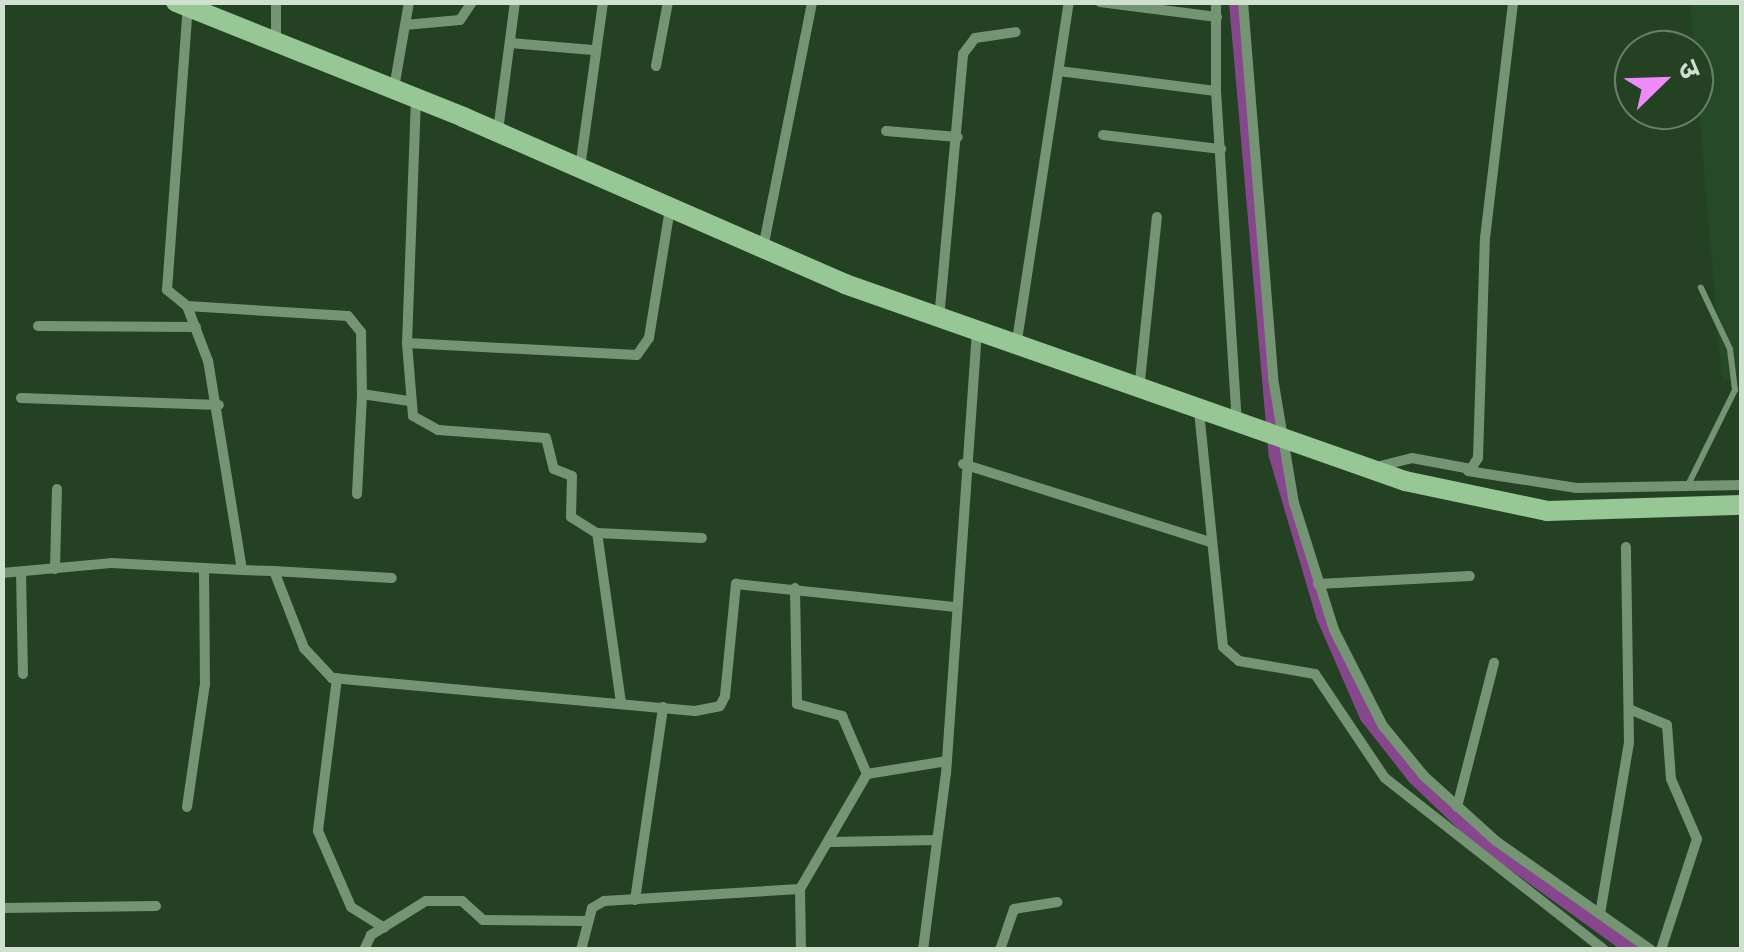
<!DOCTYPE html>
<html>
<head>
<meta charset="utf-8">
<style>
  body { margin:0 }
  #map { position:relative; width:1744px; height:952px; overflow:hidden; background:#244124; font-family:"Golos Text","Noto Sans Devanagari",sans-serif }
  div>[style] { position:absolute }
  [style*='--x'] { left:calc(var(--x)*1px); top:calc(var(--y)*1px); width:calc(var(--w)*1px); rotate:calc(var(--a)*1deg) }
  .built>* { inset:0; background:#264a26 }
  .canal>* { height:14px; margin:-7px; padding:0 7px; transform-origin:7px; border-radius:7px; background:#87478d }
  .lane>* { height:6px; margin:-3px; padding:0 3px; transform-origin:3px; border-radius:3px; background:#759474 }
  .street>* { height:10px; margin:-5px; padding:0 5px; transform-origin:5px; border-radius:5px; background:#759474 }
  .secondary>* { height:20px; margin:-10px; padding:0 10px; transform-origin:10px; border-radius:10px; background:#96c795 }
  span { translate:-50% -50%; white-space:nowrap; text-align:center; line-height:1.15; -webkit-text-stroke:10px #244124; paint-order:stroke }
  .frame { position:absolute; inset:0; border:5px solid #cfe1ce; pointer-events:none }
  .north { position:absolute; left:1614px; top:30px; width:100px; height:100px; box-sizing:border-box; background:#244124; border:2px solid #688168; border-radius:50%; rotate:67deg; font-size:28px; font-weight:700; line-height:40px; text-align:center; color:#cfe1ce }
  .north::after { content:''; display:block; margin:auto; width:35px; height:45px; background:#ee8bf8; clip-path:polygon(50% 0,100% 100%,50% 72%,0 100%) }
</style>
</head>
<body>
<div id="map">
  <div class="built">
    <i style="clip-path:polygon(1690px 3px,1741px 3px,1741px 378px,1722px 380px)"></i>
  </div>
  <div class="canal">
    <i style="--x:1236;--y:2;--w:456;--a:85"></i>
    <i style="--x:1276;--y:456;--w:167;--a:73.6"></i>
    <i style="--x:1323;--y:616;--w:110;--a:66.5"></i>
    <i style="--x:1367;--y:717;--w:78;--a:51.8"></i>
    <i style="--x:1415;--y:778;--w:86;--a:43.6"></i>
    <i style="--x:1477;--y:837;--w:193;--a:35.9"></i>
  </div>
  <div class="lane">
    <i style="--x:1688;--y:485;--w:106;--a:-63.7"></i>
    <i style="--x:1735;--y:390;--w:41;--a:-97"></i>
    <i style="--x:1730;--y:349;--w:68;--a:-115.4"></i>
  </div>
  <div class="street">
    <i style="--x:1100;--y:2;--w:118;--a:7.3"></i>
    <i style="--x:1243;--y:2;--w:377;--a:85.4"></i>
    <i style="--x:1273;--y:378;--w:127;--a:80.5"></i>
    <i style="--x:1294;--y:503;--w:133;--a:72.5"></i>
    <i style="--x:1334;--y:630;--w:108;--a:63"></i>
    <i style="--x:1383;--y:726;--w:65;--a:50.6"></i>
    <i style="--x:1424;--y:776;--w:97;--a:42.1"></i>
    <i style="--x:1496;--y:841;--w:189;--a:35.1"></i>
    <i style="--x:405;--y:25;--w:55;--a:-5.2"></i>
    <i style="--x:460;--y:20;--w:22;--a:-56"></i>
    <i style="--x:276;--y:42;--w:40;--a:-90"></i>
    <i style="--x:510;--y:43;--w:83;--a:4.8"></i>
    <i style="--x:656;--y:66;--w:65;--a:-79.4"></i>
    <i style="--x:1059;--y:71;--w:158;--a:7.3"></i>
    <i style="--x:1216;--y:91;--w:334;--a:86.4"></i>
    <i style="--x:394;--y:88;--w:87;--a:-80.1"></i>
    <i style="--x:1216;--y:91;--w:89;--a:-90"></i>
    <i style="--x:416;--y:98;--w:245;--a:92.1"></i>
    <i style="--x:407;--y:343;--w:73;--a:85.3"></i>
    <i style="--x:413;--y:416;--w:29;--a:29"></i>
    <i style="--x:438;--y:430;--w:108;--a:4.2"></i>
    <i style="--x:546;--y:438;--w:32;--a:76"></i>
    <i style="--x:554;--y:469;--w:19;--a:21"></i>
    <i style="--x:572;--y:476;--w:41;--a:91.4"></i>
    <i style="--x:571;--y:517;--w:31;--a:32"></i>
    <i style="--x:498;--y:131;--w:130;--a:-82.5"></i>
    <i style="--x:886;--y:131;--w:72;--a:4.8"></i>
    <i style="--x:1103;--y:135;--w:119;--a:6.8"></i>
    <i style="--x:580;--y:168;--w:168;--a:-82.1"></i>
    <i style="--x:763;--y:248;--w:251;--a:-78.7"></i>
    <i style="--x:187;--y:306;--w:161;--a:3.6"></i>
    <i style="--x:348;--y:316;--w:21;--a:51"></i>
    <i style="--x:361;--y:332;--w:62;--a:89.1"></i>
    <i style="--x:362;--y:394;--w:48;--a:8.5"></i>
    <i style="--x:939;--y:319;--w:266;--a:-84.8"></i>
    <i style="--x:963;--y:54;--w:20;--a:-53"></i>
    <i style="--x:975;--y:38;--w:41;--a:-8.3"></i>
    <i style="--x:38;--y:326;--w:158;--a:0.4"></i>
    <i style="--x:407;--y:343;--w:230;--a:3"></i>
    <i style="--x:637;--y:355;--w:21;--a:-55"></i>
    <i style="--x:649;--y:338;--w:131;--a:-80.8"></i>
    <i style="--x:1016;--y:347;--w:349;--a:-81.3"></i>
    <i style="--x:1139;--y:390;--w:174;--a:-84.1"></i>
    <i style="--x:21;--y:398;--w:198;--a:2"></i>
    <i style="--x:1199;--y:411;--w:237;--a:84.2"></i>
    <i style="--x:1223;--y:647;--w:21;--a:41"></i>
    <i style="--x:1239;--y:661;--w:77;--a:9.7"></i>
    <i style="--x:1315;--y:674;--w:125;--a:56.1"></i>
    <i style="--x:1385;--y:778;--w:278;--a:38.1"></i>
    <i style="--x:963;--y:464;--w:260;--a:17.5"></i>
    <i style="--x:1376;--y:467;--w:37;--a:-14"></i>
    <i style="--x:1412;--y:458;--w:60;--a:10.6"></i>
    <i style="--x:1471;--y:469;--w:13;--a:-58"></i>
    <i style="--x:1478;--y:458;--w:220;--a:-88.2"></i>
    <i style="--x:1485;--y:238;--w:238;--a:-83.2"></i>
    <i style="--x:1468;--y:471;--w:110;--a:8.9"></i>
    <i style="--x:1577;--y:488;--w:165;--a:-1"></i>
    <i style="--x:357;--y:494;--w:100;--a:-87.1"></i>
    <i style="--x:55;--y:569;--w:80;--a:-88.6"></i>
    <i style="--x:242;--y:570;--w:32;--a:2"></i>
    <i style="--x:274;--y:571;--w:83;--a:68.7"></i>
    <i style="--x:304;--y:648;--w:41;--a:47"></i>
    <i style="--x:332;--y:678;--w:364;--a:5.2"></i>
    <i style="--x:695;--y:711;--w:25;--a:-11"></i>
    <i style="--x:720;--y:706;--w:11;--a:-63"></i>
    <i style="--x:725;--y:696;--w:113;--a:-84.4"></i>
    <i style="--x:736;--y:584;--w:219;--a:6"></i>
    <i style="--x:274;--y:571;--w:118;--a:3.4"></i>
    <i style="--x:21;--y:572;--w:102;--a:88.9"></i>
    <i style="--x:2;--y:573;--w:109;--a:-5.2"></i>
    <i style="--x:111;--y:563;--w:131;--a:3.1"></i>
    <i style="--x:242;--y:570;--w:212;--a:-99.2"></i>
    <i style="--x:208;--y:361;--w:59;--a:-110.9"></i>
    <i style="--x:187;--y:306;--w:26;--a:-141"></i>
    <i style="--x:167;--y:290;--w:285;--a:-85.8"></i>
    <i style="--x:1318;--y:584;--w:152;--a:-3"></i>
    <i style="--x:795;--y:588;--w:116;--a:89"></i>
    <i style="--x:797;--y:704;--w:47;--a:14.9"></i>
    <i style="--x:842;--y:716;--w:63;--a:66.7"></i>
    <i style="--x:337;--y:678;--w:154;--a:97.1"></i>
    <i style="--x:318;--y:831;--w:83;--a:66.5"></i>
    <i style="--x:351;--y:907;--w:39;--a:32"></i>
    <i style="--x:621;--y:703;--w:172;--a:-98"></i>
    <i style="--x:597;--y:533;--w:105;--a:2.7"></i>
    <i style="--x:1629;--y:709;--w:41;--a:22.8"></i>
    <i style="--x:1667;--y:725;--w:54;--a:85.8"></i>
    <i style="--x:1671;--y:779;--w:65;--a:66.6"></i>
    <i style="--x:1697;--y:839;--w:117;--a:108"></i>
    <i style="--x:187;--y:807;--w:124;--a:-81.7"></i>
    <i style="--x:205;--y:684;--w:114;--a:-90.5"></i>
    <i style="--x:1457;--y:807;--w:149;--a:-75.6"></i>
    <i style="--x:831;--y:842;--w:106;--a:-1.1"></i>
    <i style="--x:800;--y:889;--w:61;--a:89.1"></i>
    <i style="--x:635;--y:900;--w:195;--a:-81.7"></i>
    <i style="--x:2;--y:908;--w:154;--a:-0.7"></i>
    <i style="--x:1600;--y:914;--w:173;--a:-80.4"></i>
    <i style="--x:1629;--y:743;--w:196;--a:-90.9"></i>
    <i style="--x:364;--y:950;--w:17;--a:-65"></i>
    <i style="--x:371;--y:935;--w:65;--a:-31.7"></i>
    <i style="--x:426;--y:901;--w:36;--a:0"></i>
    <i style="--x:462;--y:901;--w:28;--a:42"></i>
    <i style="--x:483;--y:920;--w:103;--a:0.6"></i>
    <i style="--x:581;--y:950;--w:43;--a:-75.3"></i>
    <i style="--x:592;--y:908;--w:14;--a:-30"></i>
    <i style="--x:604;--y:901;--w:196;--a:-3.5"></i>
    <i style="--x:800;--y:889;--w:133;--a:-59.8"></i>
    <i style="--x:867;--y:774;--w:81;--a:-9.2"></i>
    <i style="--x:923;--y:950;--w:177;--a:-82.6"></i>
    <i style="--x:946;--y:774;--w:441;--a:-86"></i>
    <i style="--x:1000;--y:950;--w:43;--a:-71.1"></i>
    <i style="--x:1014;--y:909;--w:44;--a:-9.2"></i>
  </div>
  <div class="secondary">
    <i style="--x:176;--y:2;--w:309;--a:21.8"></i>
    <i style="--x:463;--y:117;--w:417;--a:23.6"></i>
    <i style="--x:845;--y:284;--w:594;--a:19.38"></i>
    <i style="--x:1405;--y:481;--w:145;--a:11.9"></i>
    <i style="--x:1547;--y:511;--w:195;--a:-1.8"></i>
  </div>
  <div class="frame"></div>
  <div class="north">उ</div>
</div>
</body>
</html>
